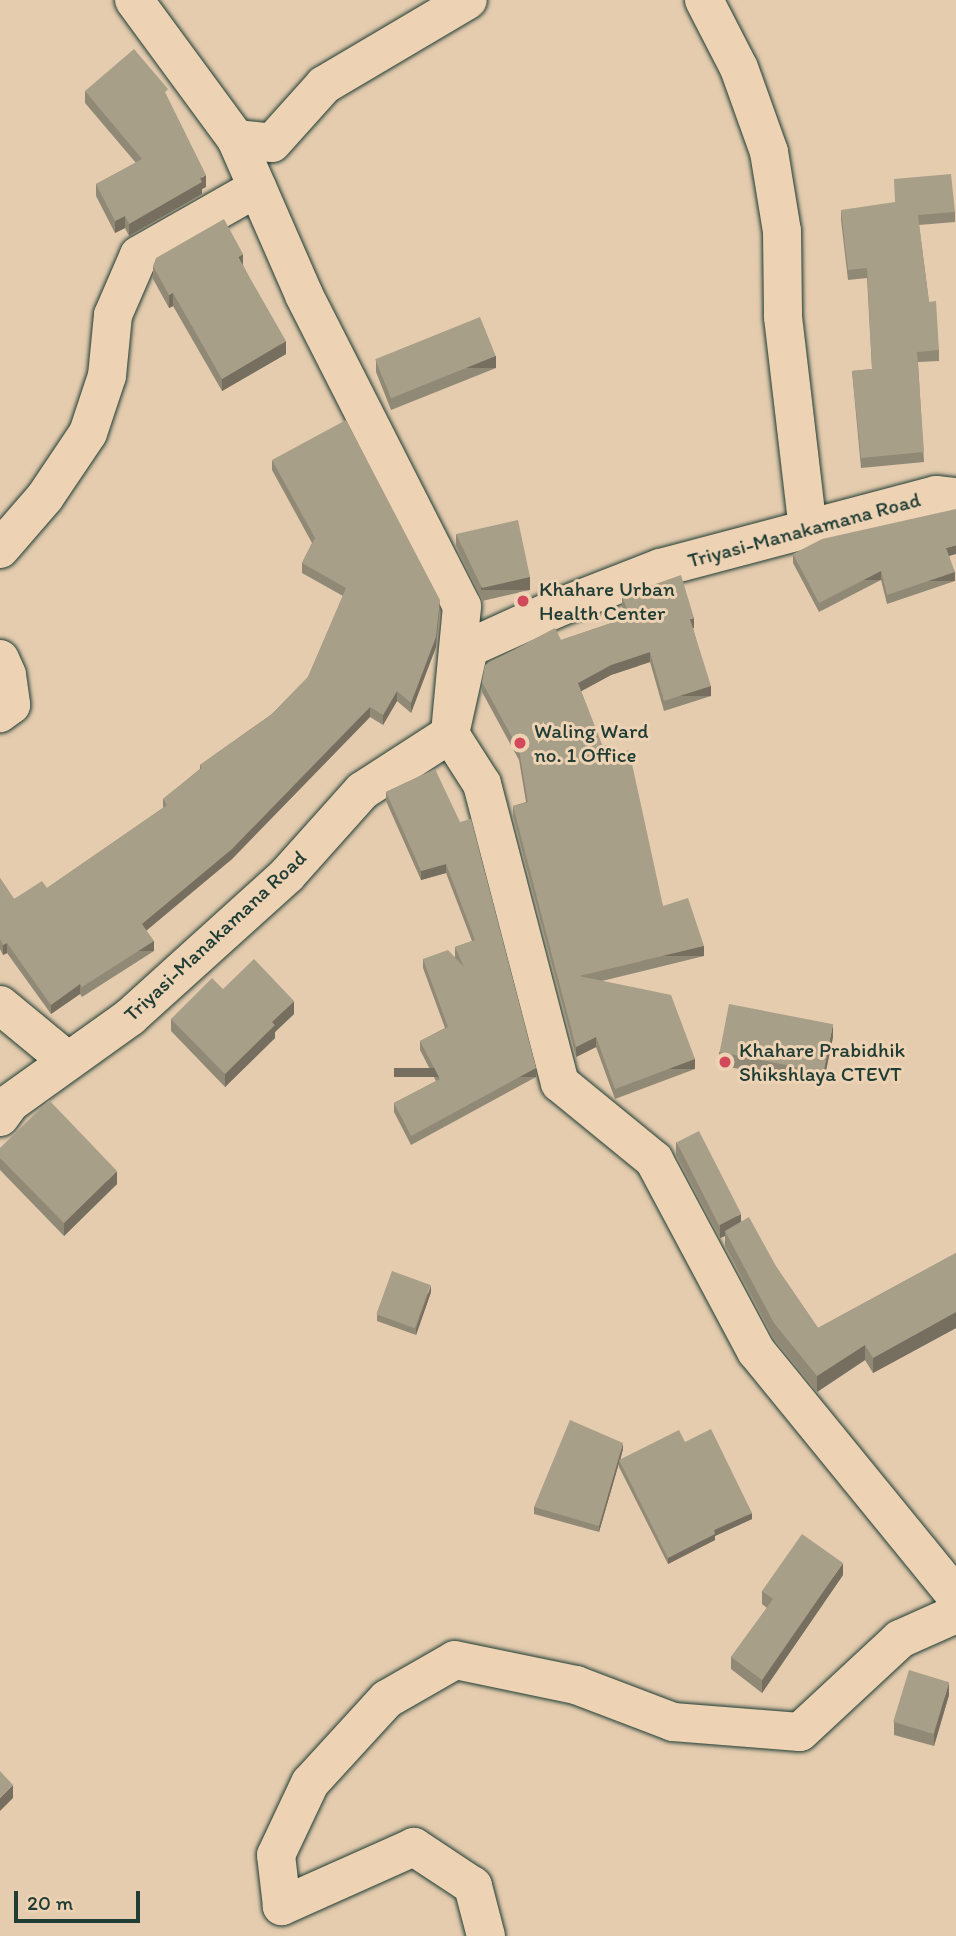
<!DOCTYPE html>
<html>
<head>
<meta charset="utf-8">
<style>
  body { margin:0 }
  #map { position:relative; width:956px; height:1936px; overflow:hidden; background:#e5ccaf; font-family:Itim,sans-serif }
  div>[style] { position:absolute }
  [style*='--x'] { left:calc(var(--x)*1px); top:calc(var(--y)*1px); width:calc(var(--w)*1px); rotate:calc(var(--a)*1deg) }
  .roads { filter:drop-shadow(0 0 2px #1f3d34) drop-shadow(0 0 2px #1f3d34) }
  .street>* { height:38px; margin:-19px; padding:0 19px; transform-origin:19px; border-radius:19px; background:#edd2b4 }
  .secondary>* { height:38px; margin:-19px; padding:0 19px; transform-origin:19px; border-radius:19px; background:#edd2b4 }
  .wall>* { inset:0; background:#908976 }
  .shaded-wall>* { inset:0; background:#766f60; transform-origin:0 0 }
  .building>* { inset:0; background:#a89f89; transform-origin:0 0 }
  .dots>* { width:19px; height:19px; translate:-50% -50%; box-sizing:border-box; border:4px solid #edd2b4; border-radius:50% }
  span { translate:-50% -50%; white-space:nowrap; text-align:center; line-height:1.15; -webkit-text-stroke:6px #edd2b4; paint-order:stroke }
  .street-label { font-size:21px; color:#1f3d34 }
  .poi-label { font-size:21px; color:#1f3d34 }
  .left { translate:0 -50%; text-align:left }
  .scale { position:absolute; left:14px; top:1891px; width:126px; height:32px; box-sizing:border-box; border:4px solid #1f3d34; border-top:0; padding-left:9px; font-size:21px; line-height:24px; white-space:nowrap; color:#1f3d34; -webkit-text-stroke:5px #edd2b4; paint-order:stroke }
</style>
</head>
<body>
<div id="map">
  <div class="roads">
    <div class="street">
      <i style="--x:134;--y:0;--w:172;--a:53.7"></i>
      <i style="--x:236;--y:139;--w:170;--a:66.4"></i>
      <i style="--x:304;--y:295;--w:349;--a:63.1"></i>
      <i style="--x:462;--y:606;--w:129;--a:95.4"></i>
      <i style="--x:450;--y:734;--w:59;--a:57.4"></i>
      <i style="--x:482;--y:784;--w:309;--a:75.4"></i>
      <i style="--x:560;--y:1083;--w:122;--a:39.3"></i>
      <i style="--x:654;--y:1160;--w:217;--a:61.9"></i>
      <i style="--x:756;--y:1351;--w:316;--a:50.8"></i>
      <i style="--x:704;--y:0;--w:76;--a:62.8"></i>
      <i style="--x:739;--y:68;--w:89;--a:70.3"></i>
      <i style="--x:769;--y:152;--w:80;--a:80.7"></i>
      <i style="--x:782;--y:231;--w:86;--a:89.3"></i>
      <i style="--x:783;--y:317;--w:214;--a:83.3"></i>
      <i style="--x:236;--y:139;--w:36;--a:6"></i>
      <i style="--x:272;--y:143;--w:78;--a:-48.1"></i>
      <i style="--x:324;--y:85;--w:167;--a:-30.6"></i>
      <i style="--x:0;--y:549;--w:69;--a:-49.1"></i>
      <i style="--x:45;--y:497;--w:77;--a:-56.1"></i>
      <i style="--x:88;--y:433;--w:60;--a:-71.6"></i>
      <i style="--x:107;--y:376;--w:61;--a:-84.4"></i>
      <i style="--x:113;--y:315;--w:65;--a:-66.6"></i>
      <i style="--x:139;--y:255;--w:136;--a:-29.6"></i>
      <i style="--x:0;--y:659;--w:17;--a:66"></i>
      <i style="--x:7;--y:675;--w:30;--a:82"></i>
      <i style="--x:11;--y:705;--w:14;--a:144"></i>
      <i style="--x:0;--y:1005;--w:88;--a:39.5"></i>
      <i style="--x:486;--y:1936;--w:52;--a:-104.6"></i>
      <i style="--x:473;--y:1886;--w:71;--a:-146.5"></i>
      <i style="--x:414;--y:1847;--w:145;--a:155.9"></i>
      <i style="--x:282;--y:1906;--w:51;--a:-96.7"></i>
      <i style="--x:276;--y:1855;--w:80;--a:-64.7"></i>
      <i style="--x:310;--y:1783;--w:114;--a:-47.5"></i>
      <i style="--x:387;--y:1699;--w:78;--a:-29.8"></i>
      <i style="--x:455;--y:1660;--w:124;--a:11.7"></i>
      <i style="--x:576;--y:1685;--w:104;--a:20.9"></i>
      <i style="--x:673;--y:1722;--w:127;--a:4.5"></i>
      <i style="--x:800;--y:1732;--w:137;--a:-42.9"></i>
      <i style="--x:900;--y:1639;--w:61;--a:-24.1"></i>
    </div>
    <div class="secondary">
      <i style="--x:0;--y:1117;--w:17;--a:-54"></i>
      <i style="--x:10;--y:1103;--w:148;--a:-35.6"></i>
      <i style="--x:130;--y:1017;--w:212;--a:-42.1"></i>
      <i style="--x:287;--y:875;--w:113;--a:-48.2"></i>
      <i style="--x:362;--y:791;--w:105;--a:-32.9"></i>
      <i style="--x:450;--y:734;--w:88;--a:-77.5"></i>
      <i style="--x:469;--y:648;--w:94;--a:-24.4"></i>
      <i style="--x:555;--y:609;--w:113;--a:-21.3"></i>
      <i style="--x:660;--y:568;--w:285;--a:-14.8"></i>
      <i style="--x:936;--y:495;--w:20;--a:6"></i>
    </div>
  </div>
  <div class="wall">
    <i style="clip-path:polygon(85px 91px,168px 100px,206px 187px,202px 189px,202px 194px,129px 236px,125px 228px,115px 233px,96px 196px,96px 184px,136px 163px,85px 103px)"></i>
    <i style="clip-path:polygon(841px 210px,955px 212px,955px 222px,919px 225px,929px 302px,939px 350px,939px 361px,918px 362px,924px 462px,861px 468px,852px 371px,872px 369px,867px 278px,848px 280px,841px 220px)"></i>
    <i style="clip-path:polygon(243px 265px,286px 354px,222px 391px,173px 306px,169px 308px,153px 279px,153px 266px)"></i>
    <i style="clip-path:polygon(376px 360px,496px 368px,391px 410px,376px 372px)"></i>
    <i style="clip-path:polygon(272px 460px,440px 610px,436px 647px,411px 713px,397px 701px,383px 725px,370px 717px,232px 859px,146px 931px,154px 951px,82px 997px,80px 994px,51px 1014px,7px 953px,3px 955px,0 949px,0 878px,14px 899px,47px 888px,163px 808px,163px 799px,200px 769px,200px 765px,272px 714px,308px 677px,343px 596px,302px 573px,302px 563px,312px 543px,272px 470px)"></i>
    <i style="clip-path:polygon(456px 534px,530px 590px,482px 601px,456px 546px)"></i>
    <i style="clip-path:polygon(793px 554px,949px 556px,955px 581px,887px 604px,881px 580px,819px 612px,793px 563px)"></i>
    <i style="clip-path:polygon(622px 596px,694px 628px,693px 628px,711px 696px,664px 711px,650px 662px,611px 675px,581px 691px,663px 906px,704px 956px,602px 981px,695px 1069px,615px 1099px,596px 1047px,576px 1057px,513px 816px,513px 806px,526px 802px,519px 760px,482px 692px,482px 682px,561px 640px,626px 618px,622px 606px)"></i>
    <i style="clip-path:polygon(435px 769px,536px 1077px,411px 1145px,394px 1112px,394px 1103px,436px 1081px,420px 1050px,420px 1041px,445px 1028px,423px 968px,423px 959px,455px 957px,455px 947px,472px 941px,446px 873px,421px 880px,386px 801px,386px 792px)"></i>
    <i style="clip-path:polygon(223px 989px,294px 1014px,275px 1032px,275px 1038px,225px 1087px,171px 1031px,171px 1019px)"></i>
    <i style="clip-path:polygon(833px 1037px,823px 1085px,719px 1065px,719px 1052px)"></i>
    <i style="clip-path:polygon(676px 1142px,741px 1221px,777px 1268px,818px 1328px,956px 1253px,956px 1328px,873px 1373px,865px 1360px,817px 1392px,774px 1339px,725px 1246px,725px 1236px,720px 1238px,676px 1155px)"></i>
    <i style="clip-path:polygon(0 1148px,117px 1184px,64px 1236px,0 1170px)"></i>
    <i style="clip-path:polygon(431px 1292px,416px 1335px,377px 1321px,377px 1315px)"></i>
    <i style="clip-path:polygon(685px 1442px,752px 1519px,715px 1536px,715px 1540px,668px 1564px,619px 1467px,619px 1463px,599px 1532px,534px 1514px,534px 1507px,623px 1449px,620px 1460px)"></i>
    <i style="clip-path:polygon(843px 1575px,762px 1693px,731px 1669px,731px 1657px,767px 1608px,762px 1604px,762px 1591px)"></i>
    <i style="clip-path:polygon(949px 1695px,934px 1746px,894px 1735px,894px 1722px)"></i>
  </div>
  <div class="shaded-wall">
    <i style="clip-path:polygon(206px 175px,206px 187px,202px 189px,202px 194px,129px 236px,129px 224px)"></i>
    <i style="clip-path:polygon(125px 216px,125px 228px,115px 233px,115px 221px)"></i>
    <i style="clip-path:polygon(243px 254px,243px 266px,238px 257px)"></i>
    <i style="clip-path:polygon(173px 293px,173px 306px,169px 308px,169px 295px)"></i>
    <i style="clip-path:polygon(286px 341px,286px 354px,222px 391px,222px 379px)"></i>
    <i style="left:496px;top:356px;width:12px;height:113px;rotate:90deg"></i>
    <i style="clip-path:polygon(956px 545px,956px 554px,946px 557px,946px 548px)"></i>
    <i style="left:881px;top:571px;width:9px;height:70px;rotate:90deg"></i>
    <i style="left:955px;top:572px;width:9px;height:72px;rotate:90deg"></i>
    <i style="left:530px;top:577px;width:13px;height:49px;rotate:90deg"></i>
    <i style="clip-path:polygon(440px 600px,436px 647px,411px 713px,411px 703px)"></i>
    <i style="clip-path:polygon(694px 618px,694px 628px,690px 629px,690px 619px)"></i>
    <i style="clip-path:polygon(650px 652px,650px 662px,611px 675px,578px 693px,578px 683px,611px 665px)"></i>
    <i style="left:711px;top:686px;width:10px;height:49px;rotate:90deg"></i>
    <i style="clip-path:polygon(397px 691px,397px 701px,383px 725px,383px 715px)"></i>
    <i style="clip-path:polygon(370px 707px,370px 717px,232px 859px,142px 934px,142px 924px)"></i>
    <i style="clip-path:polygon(446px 864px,446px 873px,421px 880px,421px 871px)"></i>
    <i style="left:154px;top:941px;width:10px;height:85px;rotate:90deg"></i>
    <i style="clip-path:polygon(7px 943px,7px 953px,3px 955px,3px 945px)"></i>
    <i style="left:704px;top:946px;width:10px;height:129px;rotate:90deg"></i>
    <i style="clip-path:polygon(80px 984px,80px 994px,51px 1014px,51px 1005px)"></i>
    <i style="clip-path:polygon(294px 1001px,294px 1014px,275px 1032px,275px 1038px,225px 1087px,225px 1074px,272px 1022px)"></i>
    <i style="clip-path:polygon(833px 1024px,833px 1037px,823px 1085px,823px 1073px)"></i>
    <i style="clip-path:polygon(596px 1037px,596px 1047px,576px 1057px,576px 1047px)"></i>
    <i style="left:695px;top:1059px;width:10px;height:85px;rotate:90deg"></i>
    <i style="left:536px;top:1068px;width:9px;height:142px;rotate:90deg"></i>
    <i style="clip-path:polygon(117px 1171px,117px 1184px,64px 1236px,64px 1223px)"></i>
    <i style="clip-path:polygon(741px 1214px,741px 1227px,725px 1231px,725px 1236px,720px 1238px,720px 1225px)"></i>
    <i style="clip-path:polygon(431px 1285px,431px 1292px,416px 1335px,416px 1329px)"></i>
    <i style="clip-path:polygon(956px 1312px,956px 1328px,873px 1373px,873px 1358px)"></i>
    <i style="clip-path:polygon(865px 1345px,865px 1360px,817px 1392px,817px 1376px)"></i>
    <i style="clip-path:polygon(623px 1443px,623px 1449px,620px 1461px,619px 1460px,619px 1463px,599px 1532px,599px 1526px)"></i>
    <i style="clip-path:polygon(752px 1513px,752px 1519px,715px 1536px,715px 1540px,668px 1564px,668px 1558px,714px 1530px)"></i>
    <i style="clip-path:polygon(843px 1563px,843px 1575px,762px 1693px,762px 1680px)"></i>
    <i style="clip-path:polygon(949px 1682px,949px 1695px,934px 1746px,934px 1734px)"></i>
    <i style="clip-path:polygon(13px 1785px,13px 1798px,0 1811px,0 1798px)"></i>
  </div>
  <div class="building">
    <i style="clip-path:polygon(134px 49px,168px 89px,165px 92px,206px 175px,200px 178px,202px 182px,129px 224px,125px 216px,115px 221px,96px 184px,142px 159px,85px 91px)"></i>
    <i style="clip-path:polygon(951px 174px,955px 212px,918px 215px,929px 302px,936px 301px,939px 350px,917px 352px,924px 452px,861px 458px,852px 371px,872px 369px,867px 268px,848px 270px,841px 210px,895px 202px,894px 179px)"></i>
    <i style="clip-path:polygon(224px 219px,243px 254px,238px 257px,286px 341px,222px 379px,173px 293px,169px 295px,153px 266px,156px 258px)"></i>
    <i style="left:480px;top:317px;width:42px;height:113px;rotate:68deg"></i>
    <i style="clip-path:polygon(346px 420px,440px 600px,436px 637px,411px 703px,397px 691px,383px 715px,370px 707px,232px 849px,142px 924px,154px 941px,82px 987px,80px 984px,51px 1005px,7px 943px,3px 945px,0 939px,0 878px,14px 899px,42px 881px,47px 888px,167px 805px,163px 799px,202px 768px,200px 765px,272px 714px,308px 677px,346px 588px,302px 563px,315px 538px,272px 460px)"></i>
    <i style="clip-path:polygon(956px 509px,956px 545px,946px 548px,955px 572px,887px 595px,881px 571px,819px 603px,793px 554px,822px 539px)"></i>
    <i style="clip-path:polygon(518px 520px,530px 577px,482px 588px,456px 534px)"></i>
    <i style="clip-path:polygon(681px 575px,694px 618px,690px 619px,711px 686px,664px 701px,650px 652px,611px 665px,578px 683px,603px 747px,606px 745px,612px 758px,629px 750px,663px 906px,688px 898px,704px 946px,579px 976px,671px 995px,695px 1059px,615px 1089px,596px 1037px,576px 1047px,513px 806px,528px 802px,519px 750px,482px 682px,485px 665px,555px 628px,561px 640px,630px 617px,622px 596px)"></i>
    <i style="clip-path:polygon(435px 769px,460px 822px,471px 819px,536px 1068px,411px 1136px,394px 1103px,440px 1079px,420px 1041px,448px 1027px,423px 959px,448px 950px,464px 967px,455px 947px,475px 940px,446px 864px,421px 871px,386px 792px)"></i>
    <i style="clip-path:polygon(254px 959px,294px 1001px,272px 1022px,275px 1025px,225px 1074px,171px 1019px,212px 978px,223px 989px)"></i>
    <i style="left:729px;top:1004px;width:106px;height:49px;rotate:11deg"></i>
    <i style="clip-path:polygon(49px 1100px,117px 1171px,64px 1223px,0 1158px,0 1148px)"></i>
    <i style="left:699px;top:1131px;width:93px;height:25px;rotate:63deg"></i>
    <i style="clip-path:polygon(749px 1217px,777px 1268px,818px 1328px,956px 1253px,956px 1312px,873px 1358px,865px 1345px,817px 1376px,774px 1323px,725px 1231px)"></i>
    <i style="left:392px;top:1271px;width:41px;height:46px;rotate:20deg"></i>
    <i style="clip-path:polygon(570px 1420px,623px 1443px,599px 1526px,534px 1507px)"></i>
    <i style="clip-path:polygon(711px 1429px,752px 1513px,714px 1530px,715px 1534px,668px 1558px,619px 1460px,679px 1430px,685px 1442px)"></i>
    <i style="clip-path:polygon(802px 1534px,843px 1563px,762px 1680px,731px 1657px,773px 1599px,762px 1591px)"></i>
    <i style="left:909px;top:1670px;width:42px;height:54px;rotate:17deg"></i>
    <i style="clip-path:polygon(0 1771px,13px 1785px,0 1798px)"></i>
  </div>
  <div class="dots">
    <i style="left:523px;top:601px;background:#d1495b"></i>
    <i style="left:520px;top:743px;background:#d1495b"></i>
    <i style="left:725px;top:1062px;background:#d1495b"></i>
  </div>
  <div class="street-label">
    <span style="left:804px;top:530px;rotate:-15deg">Triyasi-Manakamana Road</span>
    <span style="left:215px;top:936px;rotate:-43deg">Triyasi-Manakamana Road</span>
  </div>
  <div class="poi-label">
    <span class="left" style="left:539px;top:601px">Khahare Urban<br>Health Center</span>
    <span class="left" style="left:534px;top:743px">Waling Ward<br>no. 1 Office</span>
    <span class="left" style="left:739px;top:1062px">Khahare Prabidhik<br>Shikshlaya CTEVT</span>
  </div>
  <div class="scale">20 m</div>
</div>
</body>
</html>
